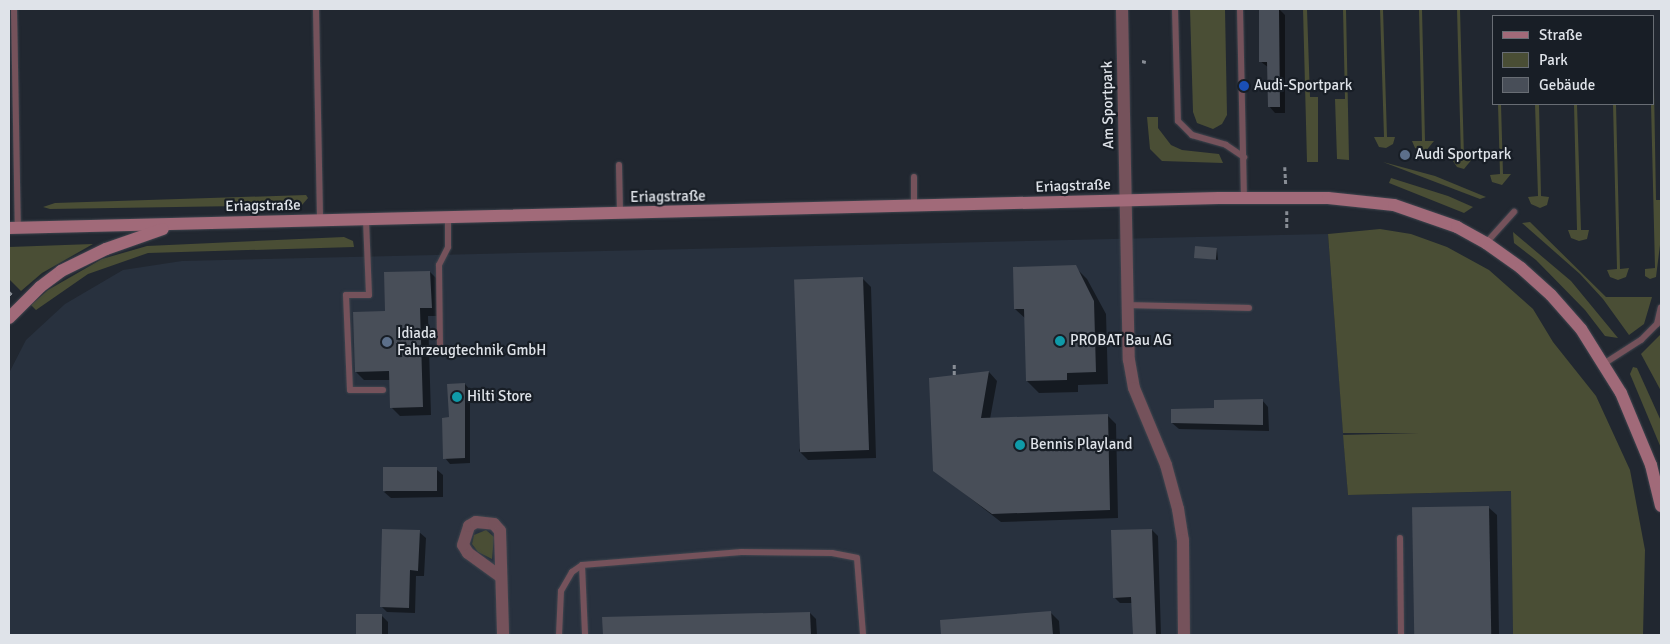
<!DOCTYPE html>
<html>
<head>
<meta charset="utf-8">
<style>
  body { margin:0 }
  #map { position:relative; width:1670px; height:644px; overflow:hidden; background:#212730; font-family:Signika,sans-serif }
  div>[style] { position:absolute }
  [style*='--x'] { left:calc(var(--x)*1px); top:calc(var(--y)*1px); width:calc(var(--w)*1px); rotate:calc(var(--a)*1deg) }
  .built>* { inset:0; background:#28313e }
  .green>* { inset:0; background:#4a4e35 }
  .shadow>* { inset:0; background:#0007 }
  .building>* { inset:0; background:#484e58; transform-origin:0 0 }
  .path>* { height:2.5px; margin-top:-1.25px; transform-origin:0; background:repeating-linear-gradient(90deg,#888d95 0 4px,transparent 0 6.5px) }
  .roads { filter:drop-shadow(0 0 1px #3f454e) drop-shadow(0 0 1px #3f454e) }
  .lane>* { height:6px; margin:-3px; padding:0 3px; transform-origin:3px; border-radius:3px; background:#75525b }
  .street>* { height:12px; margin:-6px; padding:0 6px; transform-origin:6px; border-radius:6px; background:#75525b }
  .secondary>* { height:12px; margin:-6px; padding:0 6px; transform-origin:6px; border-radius:6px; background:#a16a79 }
  .dots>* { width:14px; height:14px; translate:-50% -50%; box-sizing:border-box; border:2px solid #181e26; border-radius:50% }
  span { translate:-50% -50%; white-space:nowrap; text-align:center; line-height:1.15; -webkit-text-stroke:4.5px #181e26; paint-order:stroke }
  .poi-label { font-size:15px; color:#dfe3e9 }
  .left { translate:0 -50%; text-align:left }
  .street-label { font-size:15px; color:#dfe3e9 }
  .frame { position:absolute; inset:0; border:10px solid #dfe3e9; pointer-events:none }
  .legend { position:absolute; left:1492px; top:15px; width:162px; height:90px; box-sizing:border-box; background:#181e26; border:1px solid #686d74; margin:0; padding:6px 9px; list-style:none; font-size:15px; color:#dfe3e9 }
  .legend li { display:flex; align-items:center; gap:10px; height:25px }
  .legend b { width:25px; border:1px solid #686d74 }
</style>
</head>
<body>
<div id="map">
  <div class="built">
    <i style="clip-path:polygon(1328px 234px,1348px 495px,1512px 491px,1513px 635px,9px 635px,9px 373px,26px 340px,65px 304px,123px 270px,182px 261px)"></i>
  </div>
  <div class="green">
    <i style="clip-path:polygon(1190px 9px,1225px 9px,1227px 115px,1222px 124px,1213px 129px,1197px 123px,1193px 112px)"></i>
    <i style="clip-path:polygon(1303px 9px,1307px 9px,1310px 97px,1318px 97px,1318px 162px,1307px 162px)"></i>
    <i style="clip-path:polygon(1343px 9px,1346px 9px,1349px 160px,1337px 159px,1335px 99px,1345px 99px)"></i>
    <i style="clip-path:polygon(1380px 9px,1383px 9px,1387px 137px,1395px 137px,1393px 144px,1386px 148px,1379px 147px,1374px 137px,1384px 137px)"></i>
    <i style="clip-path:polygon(1419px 9px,1422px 9px,1425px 141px,1434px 141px,1425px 152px,1415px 148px,1412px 141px,1422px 141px)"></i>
    <i style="clip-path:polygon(1457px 9px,1460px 9px,1464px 158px,1473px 158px,1464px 169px,1457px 167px,1451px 158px,1461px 158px)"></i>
    <i style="clip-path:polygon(1654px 87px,1656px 200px,1661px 200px,1661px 237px,1656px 277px,1650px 279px,1645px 276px,1645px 269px,1655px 268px,1651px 104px,1654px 104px)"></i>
    <i style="clip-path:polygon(1498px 104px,1501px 104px,1503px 174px,1511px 174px,1502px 185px,1492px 182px,1490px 175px,1500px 174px)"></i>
    <i style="clip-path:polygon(1535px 104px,1539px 104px,1541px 196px,1549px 197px,1547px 205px,1540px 208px,1531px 204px,1528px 197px,1538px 196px)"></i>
    <i style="clip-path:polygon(1574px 104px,1577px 104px,1581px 230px,1589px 230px,1587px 239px,1579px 241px,1571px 238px,1568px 230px,1577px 230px)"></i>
    <i style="clip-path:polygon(1613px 104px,1616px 104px,1620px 269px,1629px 268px,1626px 277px,1618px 280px,1610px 277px,1607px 270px,1617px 269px)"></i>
    <i style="clip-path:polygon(1147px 117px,1158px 117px,1158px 128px,1171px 145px,1182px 150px,1219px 154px,1223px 163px,1162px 161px,1150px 149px)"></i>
    <i style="clip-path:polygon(1383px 162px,1435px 176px,1486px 197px,1480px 199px)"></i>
    <i style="clip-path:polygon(1391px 178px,1448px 196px,1473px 207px,1464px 213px,1389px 183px)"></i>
    <i style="clip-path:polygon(306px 195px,308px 198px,302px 205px,50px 209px,43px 207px,55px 203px)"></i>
    <i style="clip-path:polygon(1530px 222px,1606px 297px,1652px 297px,1644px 324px,1629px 335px,1603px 299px,1580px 274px,1522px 223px)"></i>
    <i style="clip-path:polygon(1380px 229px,1411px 234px,1447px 247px,1489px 270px,1533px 309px,1553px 342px,1596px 396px,1630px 470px,1645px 550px,1643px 635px,1513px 635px,1511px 491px,1348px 495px,1343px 435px,1419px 433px,1343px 433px,1328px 234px)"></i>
    <i style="clip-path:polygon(1513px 232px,1571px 281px,1618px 338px,1605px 336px,1585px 310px,1536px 260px,1514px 243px)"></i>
    <i style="clip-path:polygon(344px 237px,353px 241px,354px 247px,148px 253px,88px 274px,36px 310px,31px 305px,48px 290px,102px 259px,147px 246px)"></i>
    <i style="clip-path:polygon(93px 244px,42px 273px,21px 291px,9px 279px,9px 247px)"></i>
    <i style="clip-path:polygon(1661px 334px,1661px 391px,1641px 354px)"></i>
    <i style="clip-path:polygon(1633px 367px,1637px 368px,1661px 421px,1661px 448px,1630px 374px)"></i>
    <i style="clip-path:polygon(486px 530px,494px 537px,492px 559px,478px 552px,472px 544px,474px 535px)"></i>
  </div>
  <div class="shadow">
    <i style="clip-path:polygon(1260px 9px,1279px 9px,1285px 15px,1285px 113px,1275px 113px,1269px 106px,1269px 68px,1260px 61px)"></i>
    <i style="clip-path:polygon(1217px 249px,1218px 260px,1196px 257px)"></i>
    <i style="clip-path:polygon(1075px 267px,1087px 279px,1106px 314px,1108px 384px,1078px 385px,1078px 392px,1039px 393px,1027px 381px,1026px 319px,1015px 309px)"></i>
    <i style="clip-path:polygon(430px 272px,438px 280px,440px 316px,428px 316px,431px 415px,400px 416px,392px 408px,391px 380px,364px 380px,356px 372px,387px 312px)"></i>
    <i style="clip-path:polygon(863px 279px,871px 287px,876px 458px,808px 460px,799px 451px)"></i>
    <i style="clip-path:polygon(989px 372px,997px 381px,990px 419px,1107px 415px,1116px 424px,1118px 518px,1001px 522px,934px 470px,931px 379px)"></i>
    <i style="clip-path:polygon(465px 384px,470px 390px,470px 463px,450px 464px,445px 458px,450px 419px)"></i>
    <i style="clip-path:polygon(1262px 400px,1268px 407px,1269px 431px,1179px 429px,1172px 423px)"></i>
    <i style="clip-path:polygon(436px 469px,443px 475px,443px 497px,391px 498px,384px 492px)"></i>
    <i style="clip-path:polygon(1488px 507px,1497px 515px,1499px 635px,1416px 635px,1413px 509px)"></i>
    <i style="clip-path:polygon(1152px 530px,1158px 536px,1161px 635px,1134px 635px,1133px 603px,1120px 603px,1115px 598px)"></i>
    <i style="clip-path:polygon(419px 532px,426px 538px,424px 576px,416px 576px,415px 613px,387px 612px,381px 606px)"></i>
    <i style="clip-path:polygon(810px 613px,816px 619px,817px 635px,604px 635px,603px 618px)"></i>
    <i style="clip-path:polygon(1051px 613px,1059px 621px,1060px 635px,943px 635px,942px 621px)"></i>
    <i style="clip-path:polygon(357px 616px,382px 616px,388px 622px,388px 635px,358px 635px)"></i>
  </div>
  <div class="building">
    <i style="clip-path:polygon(1259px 9px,1279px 9px,1280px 107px,1268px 107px,1267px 62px,1259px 62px)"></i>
    <i style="left:1195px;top:246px;width:22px;height:12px;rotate:5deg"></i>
    <i style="clip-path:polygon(1076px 265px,1094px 301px,1096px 372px,1067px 373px,1067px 380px,1026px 381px,1024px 309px,1014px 309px,1013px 267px)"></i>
    <i style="clip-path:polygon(430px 271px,432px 308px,420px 308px,423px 407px,390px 408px,389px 371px,355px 372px,353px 312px,385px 311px,384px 272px)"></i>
    <i style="left:863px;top:277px;width:173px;height:69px;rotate:88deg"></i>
    <i style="clip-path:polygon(989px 371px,981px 418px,1108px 414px,1110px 510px,992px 514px,933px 471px,929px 378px)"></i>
    <i style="clip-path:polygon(465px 383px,465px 458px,443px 459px,442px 418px,449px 417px,447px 384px)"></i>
    <i style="clip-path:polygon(1263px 399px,1263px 425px,1171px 423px,1171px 409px,1214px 408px,1214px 400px)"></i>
    <i style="left:437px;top:467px;width:24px;height:54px;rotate:90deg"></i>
    <i style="left:1489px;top:506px;width:129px;height:77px;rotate:89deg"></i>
    <i style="clip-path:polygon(382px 529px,420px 530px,418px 571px,410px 570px,409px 608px,380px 607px)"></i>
    <i style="clip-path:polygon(1152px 529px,1156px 635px,1133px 635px,1131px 597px,1113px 598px,1111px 530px)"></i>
    <i style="clip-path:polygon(1051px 611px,1053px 635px,941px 635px,940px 620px)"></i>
    <i style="clip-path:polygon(810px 612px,811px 635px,603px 635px,602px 617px)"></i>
    <i style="left:382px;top:614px;width:21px;height:26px;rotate:90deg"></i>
  </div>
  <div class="path">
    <i style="--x:1142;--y:61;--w:4;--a:14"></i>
    <i style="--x:1285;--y:167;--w:19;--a:87"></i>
    <i style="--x:1287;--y:211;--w:17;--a:90"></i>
    <i style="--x:9;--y:292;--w:6;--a:45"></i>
    <i style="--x:954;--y:375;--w:12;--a:-90"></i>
  </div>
  <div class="roads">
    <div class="lane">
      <i style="--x:14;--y:9;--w:219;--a:89"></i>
      <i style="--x:316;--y:9;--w:213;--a:88.9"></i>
      <i style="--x:1175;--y:9;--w:112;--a:88.5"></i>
      <i style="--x:1178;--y:121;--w:20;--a:45"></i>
      <i style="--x:1192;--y:135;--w:35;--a:16"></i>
      <i style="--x:1226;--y:145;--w:22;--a:34"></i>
      <i style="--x:1240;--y:9;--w:188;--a:88.8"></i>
      <i style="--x:619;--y:165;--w:48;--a:88.8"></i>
      <i style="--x:914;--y:177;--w:29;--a:90"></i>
      <i style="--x:366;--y:220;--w:75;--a:87.7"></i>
      <i style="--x:369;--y:295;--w:23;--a:180"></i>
      <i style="--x:346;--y:295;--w:95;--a:87.6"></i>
      <i style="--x:350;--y:390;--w:33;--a:0"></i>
      <i style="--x:1486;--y:243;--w:42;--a:-47.9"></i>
      <i style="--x:1128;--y:305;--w:121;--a:1.4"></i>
      <i style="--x:440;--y:347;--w:82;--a:-90.7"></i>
      <i style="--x:439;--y:265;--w:20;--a:-63"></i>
      <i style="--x:448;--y:247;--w:29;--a:-90"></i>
      <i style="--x:1605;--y:363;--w:43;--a:-32.6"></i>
      <i style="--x:1641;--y:340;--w:23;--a:-45"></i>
      <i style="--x:1657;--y:324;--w:17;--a:-77"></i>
      <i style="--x:1400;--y:538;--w:97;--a:89.4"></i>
      <i style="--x:582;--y:565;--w:70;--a:87.5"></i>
      <i style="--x:559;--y:635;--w:44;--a:-87.4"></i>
      <i style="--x:561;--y:591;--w:22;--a:-60"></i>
      <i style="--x:572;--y:572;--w:12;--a:-35"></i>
      <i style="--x:582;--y:565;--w:160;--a:-4.7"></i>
      <i style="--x:741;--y:552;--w:91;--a:0.6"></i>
      <i style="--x:832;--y:553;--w:25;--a:11"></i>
      <i style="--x:857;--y:558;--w:77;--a:85.5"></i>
    </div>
    <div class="street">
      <i style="--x:1122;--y:9;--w:351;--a:88.9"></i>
      <i style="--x:1129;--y:360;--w:28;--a:80"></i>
      <i style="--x:1134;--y:388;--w:83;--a:67.4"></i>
      <i style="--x:1166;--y:465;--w:46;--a:74.7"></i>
      <i style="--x:1178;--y:509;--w:31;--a:81"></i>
      <i style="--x:1183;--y:540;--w:95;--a:89.4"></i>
      <i style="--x:501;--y:577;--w:41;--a:-144"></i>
      <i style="--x:468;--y:553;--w:9;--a:-122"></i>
      <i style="--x:463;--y:545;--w:20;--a:-72"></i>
      <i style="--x:469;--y:526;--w:8;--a:-30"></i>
      <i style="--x:476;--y:522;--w:18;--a:6"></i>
      <i style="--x:494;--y:524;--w:9;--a:49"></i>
      <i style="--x:500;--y:531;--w:104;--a:88.3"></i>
    </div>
    <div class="secondary">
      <i style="--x:9;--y:228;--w:1210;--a:-1.42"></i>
      <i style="--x:1219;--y:198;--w:109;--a:0"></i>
      <i style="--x:1328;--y:198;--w:66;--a:6.1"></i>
      <i style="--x:1394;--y:205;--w:67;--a:19.2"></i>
      <i style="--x:1457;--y:227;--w:33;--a:29"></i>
      <i style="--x:1486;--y:243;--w:43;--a:35.5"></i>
      <i style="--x:1521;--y:268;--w:40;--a:42"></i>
      <i style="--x:1551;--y:295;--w:45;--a:48.6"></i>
      <i style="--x:1581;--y:329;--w:75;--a:58"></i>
      <i style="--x:1621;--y:393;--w:78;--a:67.4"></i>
      <i style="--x:1651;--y:465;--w:42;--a:76.3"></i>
      <i style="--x:9;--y:318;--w:44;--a:-45"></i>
      <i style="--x:40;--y:287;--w:26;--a:-37"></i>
      <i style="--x:61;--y:271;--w:50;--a:-26.1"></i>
      <i style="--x:106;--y:249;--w:60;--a:-19.3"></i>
    </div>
  </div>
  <div class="dots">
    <i style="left:1244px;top:86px;background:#1a4fb4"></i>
    <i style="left:1405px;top:155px;background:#5c6f8a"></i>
    <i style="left:1060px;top:341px;background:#0f9aa8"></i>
    <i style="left:387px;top:342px;background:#5c6f8a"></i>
    <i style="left:457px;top:397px;background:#0f9aa8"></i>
    <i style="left:1020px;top:445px;background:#0f9aa8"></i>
  </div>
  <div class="poi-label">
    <span class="left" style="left:1254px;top:86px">Audi-Sportpark</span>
    <span class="left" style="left:1415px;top:155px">Audi Sportpark</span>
    <span class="left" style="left:397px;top:342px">Idiada<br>Fahrzeugtechnik GmbH</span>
    <span class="left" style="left:1070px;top:341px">PROBAT Bau AG</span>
    <span class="left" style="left:467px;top:397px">Hilti Store</span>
    <span class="left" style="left:1030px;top:445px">Bennis Playland</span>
  </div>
  <div class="street-label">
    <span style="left:1108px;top:105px;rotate:-91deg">Am Sportpark</span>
    <span style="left:1073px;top:186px;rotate:-2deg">Eriagstraße</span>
    <span style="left:668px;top:197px;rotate:-1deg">Eriagstraße</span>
    <span style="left:263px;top:206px;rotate:-1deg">Eriagstraße</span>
  </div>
  <div class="frame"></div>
  <ul class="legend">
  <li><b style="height:6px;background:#a16a79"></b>Straße</li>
  <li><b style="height:14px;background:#4a4e35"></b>Park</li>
  <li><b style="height:14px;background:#484e58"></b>Gebäude</li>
  </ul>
</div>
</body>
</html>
